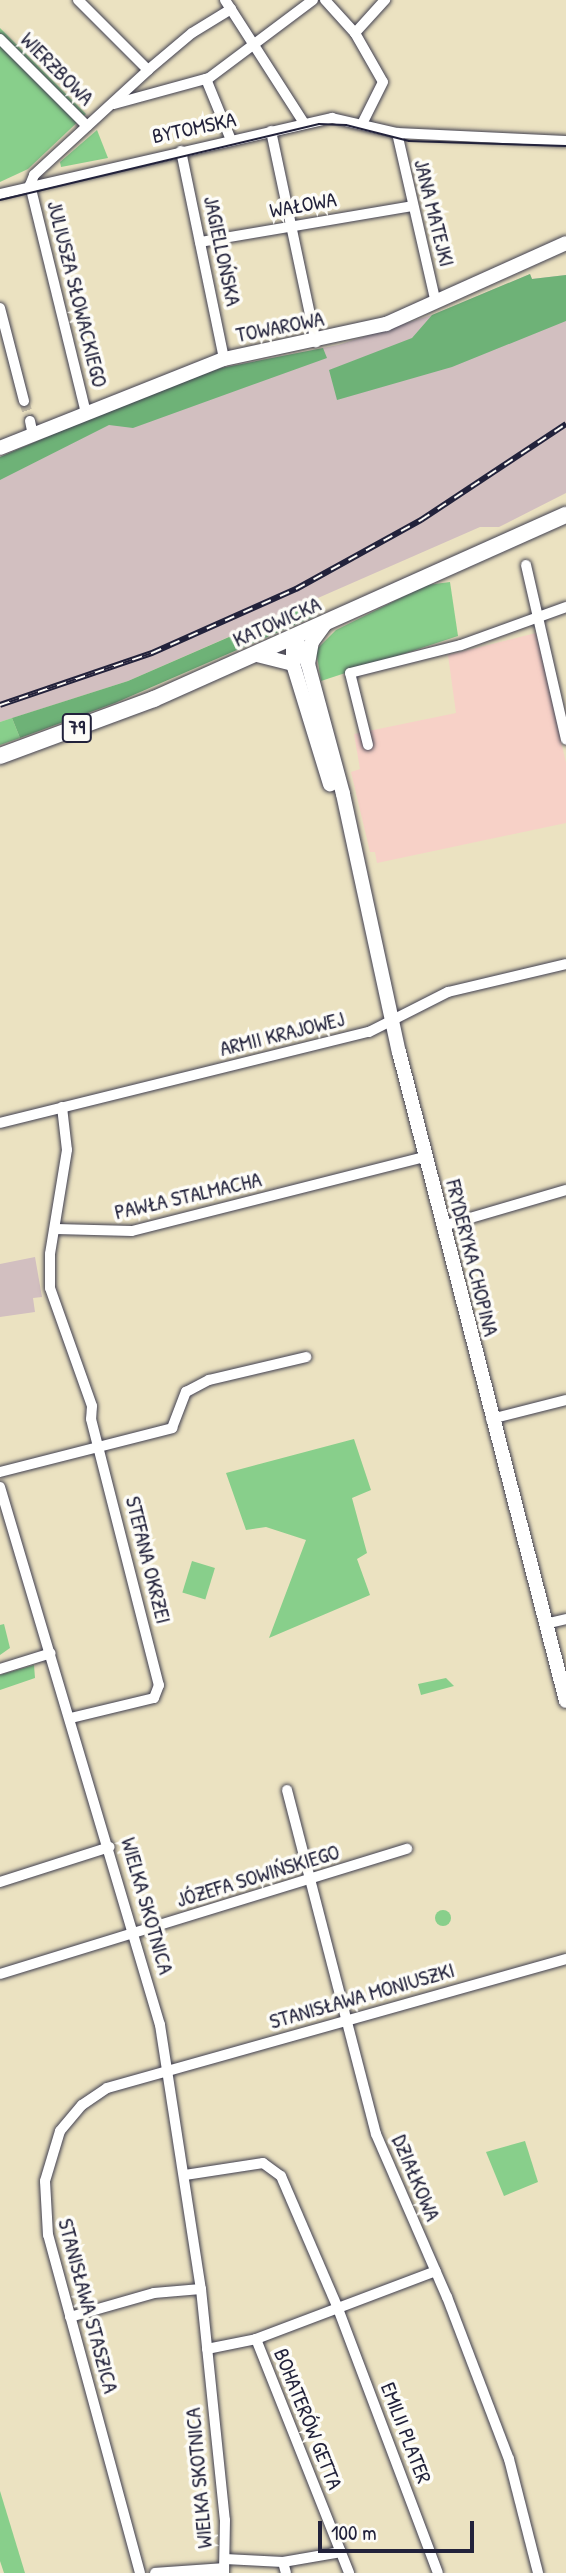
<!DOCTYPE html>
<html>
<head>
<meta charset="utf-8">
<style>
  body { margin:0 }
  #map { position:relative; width:566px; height:2573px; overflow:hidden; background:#ebe2c1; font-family:"Patrick Hand",sans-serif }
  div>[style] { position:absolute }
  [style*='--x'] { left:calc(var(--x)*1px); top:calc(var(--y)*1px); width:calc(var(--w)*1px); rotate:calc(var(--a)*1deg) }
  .built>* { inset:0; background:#f7d1c7 }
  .industrial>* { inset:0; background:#d2bfc0 }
  .green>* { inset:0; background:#88cf8b; transform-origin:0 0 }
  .round { border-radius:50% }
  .forest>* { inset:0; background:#6eb277 }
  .street-tunnel>* { height:10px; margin-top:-5px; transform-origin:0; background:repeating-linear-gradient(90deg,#c3bca6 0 10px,transparent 0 15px) }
  .roads { filter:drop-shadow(0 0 2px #403f4f) drop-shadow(0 0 2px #403f4f) }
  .street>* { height:10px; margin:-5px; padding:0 5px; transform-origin:5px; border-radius:5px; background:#fff }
  .secondary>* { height:14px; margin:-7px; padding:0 7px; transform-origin:7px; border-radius:7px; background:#fff }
  .primary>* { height:16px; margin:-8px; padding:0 8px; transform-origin:8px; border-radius:8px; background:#fff }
  .tram>* { height:2px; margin:-1px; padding:0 1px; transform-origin:1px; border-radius:1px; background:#22223b }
  .rail>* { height:6px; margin-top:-3px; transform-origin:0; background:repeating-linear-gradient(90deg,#fdfcf7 0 10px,#22223b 0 20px); box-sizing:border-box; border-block:2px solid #22223b }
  span { translate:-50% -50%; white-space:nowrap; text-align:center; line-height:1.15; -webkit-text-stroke:7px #fdfcf7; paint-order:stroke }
  .shield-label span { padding:2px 5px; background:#fdfcf7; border:2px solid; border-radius:5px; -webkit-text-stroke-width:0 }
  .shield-label { font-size:19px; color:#22223b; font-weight:700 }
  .street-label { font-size:21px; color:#22223b }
  .scale { position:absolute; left:318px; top:2521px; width:156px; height:32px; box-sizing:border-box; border:4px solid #22223b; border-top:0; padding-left:9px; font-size:21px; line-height:24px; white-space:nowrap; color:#22223b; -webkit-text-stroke:5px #fdfcf7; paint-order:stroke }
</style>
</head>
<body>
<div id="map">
  <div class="built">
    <i style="clip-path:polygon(536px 633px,566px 763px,566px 823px,377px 863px,375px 852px,370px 852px,351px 772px,360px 769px,354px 734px,456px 713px,448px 655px)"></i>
  </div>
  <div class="industrial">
    <i style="clip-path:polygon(530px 274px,532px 279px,566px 275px,566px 493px,499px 527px,480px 527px,128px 681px,0 722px,0 457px,221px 368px,338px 345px,432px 315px)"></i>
    <i style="clip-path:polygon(35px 1257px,42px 1297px,33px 1298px,35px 1312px,0 1317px,0 1264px)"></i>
  </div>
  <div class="green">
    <i style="clip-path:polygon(0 28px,86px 114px,28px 169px,0 182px)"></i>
    <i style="clip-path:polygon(97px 130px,108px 158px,61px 167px,60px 162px)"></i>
    <i style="clip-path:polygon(450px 582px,458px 636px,321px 681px,316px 650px,336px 630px,427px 585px)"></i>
    <i style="clip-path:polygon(12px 718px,20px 738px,0 745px,0 722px)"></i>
    <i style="clip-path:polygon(354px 1439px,371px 1490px,352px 1498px,367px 1553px,357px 1559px,370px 1595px,269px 1638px,306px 1540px,266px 1527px,246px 1530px,226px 1473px)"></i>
    <i style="left:192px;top:1561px;width:24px;height:33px;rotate:17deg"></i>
    <i style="clip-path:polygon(4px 1624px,10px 1648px,0 1655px,0 1625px)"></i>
    <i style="clip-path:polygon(34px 1665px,35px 1678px,0 1690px,0 1675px)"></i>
    <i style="clip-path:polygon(446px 1678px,454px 1686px,421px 1695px,418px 1684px)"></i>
    <i class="round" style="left:435px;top:1910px;width:16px;height:16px"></i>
    <i style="clip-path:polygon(525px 2141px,538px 2182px,504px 2196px,486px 2152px)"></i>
    <i style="clip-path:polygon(0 2491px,25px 2573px,4px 2573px,0 2561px)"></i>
  </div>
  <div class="forest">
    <i style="clip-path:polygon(530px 274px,532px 279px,566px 275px,566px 321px,452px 367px,337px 400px,329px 370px,412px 338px,432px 315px)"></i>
    <i style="clip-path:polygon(323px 348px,327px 358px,133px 428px,109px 425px,0 480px,0 457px,131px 401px,221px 368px)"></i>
    <i style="clip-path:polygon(307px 603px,313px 617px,115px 703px,20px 738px,12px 718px,128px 681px)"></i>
  </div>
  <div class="street-tunnel">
    <i style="--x:24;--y:401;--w:21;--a:73"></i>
  </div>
  <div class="roads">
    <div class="street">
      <i style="--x:78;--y:0;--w:99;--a:45"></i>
      <i style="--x:225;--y:0;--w:146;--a:57.3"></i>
      <i style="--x:325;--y:0;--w:45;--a:47.7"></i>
      <i style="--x:355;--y:33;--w:56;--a:60.3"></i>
      <i style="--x:383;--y:82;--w:45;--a:116.6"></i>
      <i style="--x:355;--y:33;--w:45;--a:-47.7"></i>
      <i style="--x:0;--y:39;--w:123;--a:45"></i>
      <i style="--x:206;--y:79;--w:66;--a:67.7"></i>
      <i style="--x:114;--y:104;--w:98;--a:-15.3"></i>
      <i style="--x:209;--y:78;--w:130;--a:-36.9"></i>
      <i style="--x:271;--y:131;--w:216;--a:78"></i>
      <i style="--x:397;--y:133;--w:174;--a:77.1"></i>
      <i style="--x:181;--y:151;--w:212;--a:78.3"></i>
      <i style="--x:30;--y:185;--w:11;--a:-68"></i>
      <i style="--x:34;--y:175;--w:155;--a:-42.6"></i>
      <i style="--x:148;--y:70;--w:57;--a:-40.1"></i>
      <i style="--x:192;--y:33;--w:46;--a:-31.6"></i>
      <i style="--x:30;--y:185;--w:235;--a:76.2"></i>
      <i style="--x:0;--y:194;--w:341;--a:-12.9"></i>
      <i style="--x:332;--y:118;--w:67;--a:13"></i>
      <i style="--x:397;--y:133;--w:169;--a:2.7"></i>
      <i style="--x:200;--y:242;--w:216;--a:-9.6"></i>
      <i style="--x:0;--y:308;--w:96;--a:75.5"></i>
      <i style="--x:30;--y:421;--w:14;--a:78"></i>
      <i style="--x:526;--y:565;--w:179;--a:77.1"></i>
      <i style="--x:368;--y:745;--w:74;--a:-104"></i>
      <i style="--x:350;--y:673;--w:114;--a:-14.2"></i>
      <i style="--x:461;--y:645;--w:112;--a:-19.9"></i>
      <i style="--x:62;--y:1107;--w:43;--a:83.4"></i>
      <i style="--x:67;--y:1150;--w:105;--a:99.3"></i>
      <i style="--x:50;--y:1254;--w:34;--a:90"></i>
      <i style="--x:50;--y:1288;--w:125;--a:70.4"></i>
      <i style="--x:92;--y:1406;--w:13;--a:94"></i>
      <i style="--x:91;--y:1419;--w:275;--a:75.7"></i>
      <i style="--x:159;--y:1685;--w:14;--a:111"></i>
      <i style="--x:154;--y:1698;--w:85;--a:166.5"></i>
      <i style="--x:0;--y:1123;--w:380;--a:-13.9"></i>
      <i style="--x:369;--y:1032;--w:89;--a:-26.9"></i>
      <i style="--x:448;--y:992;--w:121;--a:-13.3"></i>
      <i style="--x:443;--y:1226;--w:128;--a:-16.3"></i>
      <i style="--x:56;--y:1229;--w:76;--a:1.5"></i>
      <i style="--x:132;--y:1231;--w:302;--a:-14.2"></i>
      <i style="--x:491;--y:1419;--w:77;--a:-14.2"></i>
      <i style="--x:0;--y:1472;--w:178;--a:-14.3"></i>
      <i style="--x:172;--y:1428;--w:39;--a:-69"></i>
      <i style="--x:186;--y:1392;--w:26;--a:-28"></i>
      <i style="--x:209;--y:1380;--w:100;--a:-13.3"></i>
      <i style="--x:0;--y:1487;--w:561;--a:73.44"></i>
      <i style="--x:160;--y:2025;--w:267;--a:81.2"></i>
      <i style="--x:201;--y:2289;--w:232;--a:84.1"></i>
      <i style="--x:225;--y:2520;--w:53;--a:91.1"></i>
      <i style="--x:545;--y:1624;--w:22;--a:-13"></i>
      <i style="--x:0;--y:1669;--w:53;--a:-17.4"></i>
      <i style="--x:287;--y:1790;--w:355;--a:75.5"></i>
      <i style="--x:376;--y:2134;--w:178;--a:66.5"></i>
      <i style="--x:447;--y:2297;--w:173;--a:69.1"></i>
      <i style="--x:509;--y:2459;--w:118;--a:75.7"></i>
      <i style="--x:0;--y:1882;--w:115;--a:-17.7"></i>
      <i style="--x:0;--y:1974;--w:426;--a:-17.1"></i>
      <i style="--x:185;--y:2175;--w:79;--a:-8.7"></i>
      <i style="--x:263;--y:2163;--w:22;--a:36"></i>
      <i style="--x:281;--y:2176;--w:142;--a:66.7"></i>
      <i style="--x:337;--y:2306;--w:285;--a:69.3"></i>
      <i style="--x:70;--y:2317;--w:87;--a:-15.9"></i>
      <i style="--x:154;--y:2293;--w:47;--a:-4.9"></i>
      <i style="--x:256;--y:2339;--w:252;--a:68.3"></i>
      <i style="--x:207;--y:2349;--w:50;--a:-11.5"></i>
      <i style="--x:256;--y:2339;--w:192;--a:-20.7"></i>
      <i style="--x:225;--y:2559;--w:58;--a:3"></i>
      <i style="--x:283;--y:2562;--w:59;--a:-9.8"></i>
      <i style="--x:283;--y:2562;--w:11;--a:75"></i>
      <i style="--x:140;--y:2573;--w:350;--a:-105.2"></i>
      <i style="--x:48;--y:2235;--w:54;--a:-93.2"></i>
      <i style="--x:45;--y:2181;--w:52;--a:-73.3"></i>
      <i style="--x:60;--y:2131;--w:34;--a:-50"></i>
      <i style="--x:82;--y:2105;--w:30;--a:-34"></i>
      <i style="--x:107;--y:2088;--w:477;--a:-15.7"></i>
      <i style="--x:155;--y:2573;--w:69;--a:-4.1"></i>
    </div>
    <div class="secondary">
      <i style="--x:0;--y:448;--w:241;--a:-21.7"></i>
      <i style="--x:224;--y:359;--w:166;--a:-12.2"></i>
      <i style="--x:386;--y:324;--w:197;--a:-24.2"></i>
      <i style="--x:295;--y:637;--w:30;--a:64"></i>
      <i style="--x:308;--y:664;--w:135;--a:74.9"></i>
      <i style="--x:343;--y:794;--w:264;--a:77.8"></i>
      <i style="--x:399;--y:1052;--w:670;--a:75.57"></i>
      <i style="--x:293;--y:639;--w:25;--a:90"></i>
      <i style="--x:293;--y:664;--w:126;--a:72.9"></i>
      <i style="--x:257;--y:655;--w:37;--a:14"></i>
      <i style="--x:308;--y:664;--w:22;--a:-80"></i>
      <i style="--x:312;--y:642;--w:22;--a:-54"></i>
    </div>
    <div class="primary">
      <i style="--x:0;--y:756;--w:164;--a:-20.3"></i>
      <i style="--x:154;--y:699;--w:451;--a:-24.1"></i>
    </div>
  </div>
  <div class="tram">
    <i style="--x:0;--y:200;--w:328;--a:-13.4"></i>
    <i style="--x:319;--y:124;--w:27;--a:2"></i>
    <i style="--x:346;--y:125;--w:65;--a:14.3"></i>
    <i style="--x:409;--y:141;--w:157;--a:1.8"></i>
  </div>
  <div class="rail">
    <i style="--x:0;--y:705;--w:161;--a:-18.9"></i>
    <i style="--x:152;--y:653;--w:158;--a:-24"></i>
    <i style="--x:296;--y:589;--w:143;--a:-28.9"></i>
    <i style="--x:421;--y:520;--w:174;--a:-33.5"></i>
  </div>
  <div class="shield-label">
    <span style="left:77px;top:728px">79</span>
  </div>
  <div class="street-label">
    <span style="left:57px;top:69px;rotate:45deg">WIERZBOWA</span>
    <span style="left:194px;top:128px;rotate:-12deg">BYTOMSKA</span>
    <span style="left:303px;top:205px;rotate:-10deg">WAŁOWA</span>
    <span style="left:434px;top:213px;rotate:76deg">JANA MATEJKI</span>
    <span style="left:222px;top:251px;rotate:78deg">JAGIELLOŃSKA</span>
    <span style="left:77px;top:294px;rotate:76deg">JULIUSZA SŁOWACKIEGO</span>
    <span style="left:280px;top:327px;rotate:-11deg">TOWAROWA</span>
    <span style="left:277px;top:622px;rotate:-24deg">KATOWICKA</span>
    <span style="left:282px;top:1034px;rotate:-14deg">ARMII KRAJOWEJ</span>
    <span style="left:188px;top:1196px;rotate:-13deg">PAWŁA STALMACHA</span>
    <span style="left:472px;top:1258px;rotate:76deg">FRYDERYKA CHOPINA</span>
    <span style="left:148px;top:1560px;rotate:76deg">STEFANA OKRZEI</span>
    <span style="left:258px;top:1876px;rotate:-17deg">JÓZEFA SOWIŃSKIEGO</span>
    <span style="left:147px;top:1906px;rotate:74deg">WIELKA SKOTNICA</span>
    <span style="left:362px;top:1996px;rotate:-16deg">STANISŁAWA MONIUSZKI</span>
    <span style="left:416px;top:2178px;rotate:67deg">DZIAŁKOWA</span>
    <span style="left:88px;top:2306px;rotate:75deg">STANISŁAWA STASZICA</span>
    <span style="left:308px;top:2419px;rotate:68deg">BOHATERÓW GETTA</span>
    <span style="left:406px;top:2433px;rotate:69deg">EMILII PLATER</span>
    <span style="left:199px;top:2478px;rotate:-95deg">WIELKA SKOTNICA</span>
  </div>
  <div class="scale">100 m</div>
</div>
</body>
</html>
